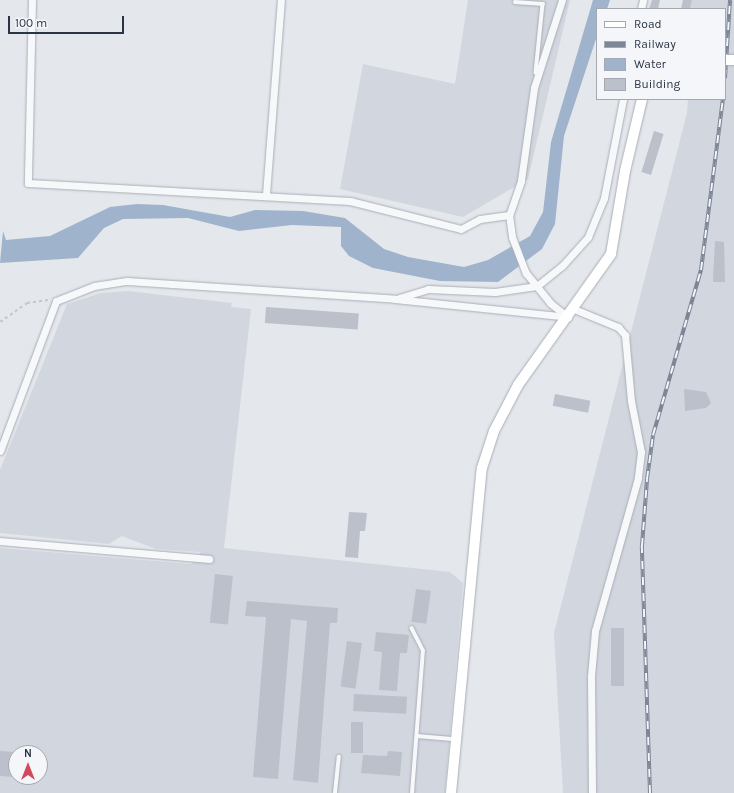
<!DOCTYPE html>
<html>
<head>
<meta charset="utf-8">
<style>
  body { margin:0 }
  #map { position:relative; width:734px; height:793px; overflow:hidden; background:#e4e7ec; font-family:Karla,sans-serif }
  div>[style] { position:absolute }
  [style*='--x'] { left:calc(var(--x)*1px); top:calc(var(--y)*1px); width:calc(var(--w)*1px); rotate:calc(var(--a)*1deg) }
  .built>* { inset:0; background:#d2d6de }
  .water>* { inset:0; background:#9fb4cc }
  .building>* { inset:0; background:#bbc0ca; transform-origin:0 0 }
  .path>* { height:1.5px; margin-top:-0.75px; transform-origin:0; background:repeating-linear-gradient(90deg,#c2c5cb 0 3px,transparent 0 6px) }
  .roads { filter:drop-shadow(0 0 1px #a9aeb7) drop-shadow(0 0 1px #a9aeb7) }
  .lane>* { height:3.5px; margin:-1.75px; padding:0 1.75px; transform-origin:1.75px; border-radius:1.75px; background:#f7f8fa }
  .street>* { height:7px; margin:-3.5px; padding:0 3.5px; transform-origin:3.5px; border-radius:3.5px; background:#f7f8fa }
  .secondary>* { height:10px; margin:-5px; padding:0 5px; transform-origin:5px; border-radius:5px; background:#fff }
  .rail>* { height:4px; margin-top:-2px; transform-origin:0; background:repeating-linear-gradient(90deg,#f4f6f9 0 8px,#7d8696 0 16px); box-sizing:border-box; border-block:1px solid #7d8696 }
  .bridges { filter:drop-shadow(0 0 1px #a9aeb7) drop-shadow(0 0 1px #a9aeb7) }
  .secondary-bridge>* { height:10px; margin:-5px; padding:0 5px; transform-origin:5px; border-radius:5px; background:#fff }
  span { translate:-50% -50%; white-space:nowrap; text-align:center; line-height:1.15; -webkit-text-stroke:4px #f4f6f9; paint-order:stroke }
  .legend { position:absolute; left:596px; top:8px; width:130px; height:92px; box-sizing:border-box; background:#f4f6f9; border:1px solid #a4a8b1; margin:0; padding:5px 7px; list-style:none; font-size:12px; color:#2b3445 }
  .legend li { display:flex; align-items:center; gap:8px; height:20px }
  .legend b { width:20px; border:1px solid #a4a8b1 }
  .north { position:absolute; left:8px; top:745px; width:40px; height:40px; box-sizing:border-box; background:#f4f6f9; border:1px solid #a4a8b1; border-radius:50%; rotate:0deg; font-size:11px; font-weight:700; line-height:16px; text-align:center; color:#2b3445 }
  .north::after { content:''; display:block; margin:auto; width:14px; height:18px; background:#d1495b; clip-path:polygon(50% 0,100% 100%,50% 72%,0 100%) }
  .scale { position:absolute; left:8px; top:16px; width:116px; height:18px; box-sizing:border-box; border:2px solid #2b3445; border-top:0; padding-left:5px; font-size:12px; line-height:14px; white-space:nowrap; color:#2b3445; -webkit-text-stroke:3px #f4f6f9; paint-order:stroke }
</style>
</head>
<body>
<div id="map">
  <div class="built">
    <i style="clip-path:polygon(468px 0,570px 0,528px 179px,463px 217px,340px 189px,363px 64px,455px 84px)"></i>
    <i style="clip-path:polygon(691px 0,734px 0,734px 793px,563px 793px,554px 633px,687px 113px,688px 99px,725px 99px,725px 9px,690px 9px)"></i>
    <i style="clip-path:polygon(evenodd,128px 291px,232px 303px,231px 307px,251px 309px,224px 548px,450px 572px,463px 583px,445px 793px,0 793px,0 548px,191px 564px,201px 552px,156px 549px,122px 536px,109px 544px,0 533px,0 470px,67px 304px,101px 293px,128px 291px,16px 753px,40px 753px,40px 777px,16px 777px,16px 753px)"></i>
  </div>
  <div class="water">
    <i style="clip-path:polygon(593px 0,610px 0,607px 9px,597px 9px,597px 36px,564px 136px,555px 224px,542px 249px,498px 282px,440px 281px,373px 268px,349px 256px,341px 246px,341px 227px,292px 225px,239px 231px,188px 218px,123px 219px,104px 228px,78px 258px,0 263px,3px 231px,6px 240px,50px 236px,110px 207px,137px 204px,163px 205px,230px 217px,255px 210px,303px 211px,345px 218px,384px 249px,408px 257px,464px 267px,488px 260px,530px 236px,543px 212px,551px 142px)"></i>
  </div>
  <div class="building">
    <i style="clip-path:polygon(652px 0,660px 0,658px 9px,649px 9px)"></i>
    <i style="clip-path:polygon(683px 0,692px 0,690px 9px,681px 9px)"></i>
    <i style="left:654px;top:131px;width:10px;height:43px;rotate:17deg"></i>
    <i style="clip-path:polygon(715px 241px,724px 242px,725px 282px,713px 282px)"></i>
    <i style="left:266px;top:307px;width:93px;height:16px;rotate:4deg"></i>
    <i style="clip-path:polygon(684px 389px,706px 392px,711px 403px,706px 408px,685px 411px)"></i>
    <i style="left:555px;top:394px;width:36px;height:12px;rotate:11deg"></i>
    <i style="clip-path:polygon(349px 512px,367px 513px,365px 531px,360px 531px,358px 558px,345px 557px)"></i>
    <i style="left:215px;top:574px;width:18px;height:49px;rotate:6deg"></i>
    <i style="left:416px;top:589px;width:15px;height:33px;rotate:8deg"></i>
    <i style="clip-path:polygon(247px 601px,338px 608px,337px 623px,330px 623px,318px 783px,293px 780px,307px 621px,291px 619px,278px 779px,253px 777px,266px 617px,245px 616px)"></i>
    <i style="left:611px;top:628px;width:13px;height:58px"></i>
    <i style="clip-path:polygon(376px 632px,409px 635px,407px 653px,400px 653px,397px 691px,379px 690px,382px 652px,374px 651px)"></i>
    <i style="left:347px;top:641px;width:15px;height:46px;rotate:8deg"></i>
    <i style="left:354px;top:694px;width:53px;height:17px;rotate:3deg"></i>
    <i style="left:351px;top:722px;width:12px;height:31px"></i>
    <i style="left:0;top:751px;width:16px;height:25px;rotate:4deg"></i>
    <i style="clip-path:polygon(388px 751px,402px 752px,400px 776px,361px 773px,363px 755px,387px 756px)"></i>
  </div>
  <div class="path">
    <i style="--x:0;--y:322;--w:33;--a:-35"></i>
    <i style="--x:27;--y:303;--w:21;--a:-8"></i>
  </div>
  <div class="roads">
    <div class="lane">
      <i style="--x:515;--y:2;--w:28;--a:4"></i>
      <i style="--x:543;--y:4;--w:69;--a:95.8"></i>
      <i style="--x:417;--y:736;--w:38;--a:5"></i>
      <i style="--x:335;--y:793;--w:36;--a:-84"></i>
      <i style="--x:412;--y:793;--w:142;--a:-85.6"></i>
      <i style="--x:423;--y:651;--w:25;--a:-117"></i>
    </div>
    <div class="street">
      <i style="--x:32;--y:0;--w:183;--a:91.3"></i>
      <i style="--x:28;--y:183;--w:323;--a:3.2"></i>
      <i style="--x:350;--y:201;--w:114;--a:14.2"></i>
      <i style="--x:461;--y:229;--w:21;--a:-28"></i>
      <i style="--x:480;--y:219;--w:29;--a:-8"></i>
      <i style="--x:562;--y:0;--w:92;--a:107.7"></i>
      <i style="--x:534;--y:88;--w:94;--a:98"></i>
      <i style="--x:521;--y:181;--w:36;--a:109"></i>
      <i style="--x:509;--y:215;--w:22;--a:82"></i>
      <i style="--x:512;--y:237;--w:39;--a:69"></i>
      <i style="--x:526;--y:273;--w:38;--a:51"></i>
      <i style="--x:550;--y:303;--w:23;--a:38"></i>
      <i style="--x:641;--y:9;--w:9;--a:-77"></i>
      <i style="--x:266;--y:194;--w:195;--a:-85.6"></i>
      <i style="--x:399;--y:298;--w:30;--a:-17"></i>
      <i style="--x:428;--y:289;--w:67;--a:2.6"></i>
      <i style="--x:495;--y:292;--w:42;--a:-8.1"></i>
      <i style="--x:537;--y:286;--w:32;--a:-39"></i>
      <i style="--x:562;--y:266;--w:39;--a:-48"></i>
      <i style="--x:588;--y:237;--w:42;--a:-67.7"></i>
      <i style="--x:604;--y:198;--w:101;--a:-79.1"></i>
      <i style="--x:574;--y:309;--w:48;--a:22.2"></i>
      <i style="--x:618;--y:327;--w:11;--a:49"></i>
      <i style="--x:625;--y:335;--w:66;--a:84.8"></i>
      <i style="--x:631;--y:401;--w:52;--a:78.9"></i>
      <i style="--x:641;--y:452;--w:26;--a:97"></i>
      <i style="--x:638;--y:478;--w:159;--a:105.7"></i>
      <i style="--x:595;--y:631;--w:45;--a:95.1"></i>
      <i style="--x:591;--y:676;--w:117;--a:89.5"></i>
      <i style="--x:0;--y:451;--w:160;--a:-69.5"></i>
      <i style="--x:56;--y:301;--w:41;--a:-21.5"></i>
      <i style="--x:94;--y:286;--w:33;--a:-9"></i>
      <i style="--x:127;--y:281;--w:269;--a:3.8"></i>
      <i style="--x:395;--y:299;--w:174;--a:5.9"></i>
      <i style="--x:0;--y:541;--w:210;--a:4.9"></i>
    </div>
    <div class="secondary">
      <i style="--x:451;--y:793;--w:326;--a:-84.6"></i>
      <i style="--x:482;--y:468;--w:39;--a:-72"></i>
      <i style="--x:494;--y:431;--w:52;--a:-62.4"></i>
      <i style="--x:518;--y:385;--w:161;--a:-54.6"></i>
      <i style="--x:611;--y:254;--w:84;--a:-80.4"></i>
      <i style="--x:625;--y:171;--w:74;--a:-76.7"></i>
    </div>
  </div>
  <div class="rail">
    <i style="--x:725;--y:78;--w:78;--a:-86.3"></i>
    <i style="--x:650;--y:793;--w:247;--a:-91.9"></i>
    <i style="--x:642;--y:546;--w:67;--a:-85.7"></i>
    <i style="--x:647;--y:479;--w:44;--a:-82.2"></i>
    <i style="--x:653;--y:435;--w:172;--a:-73.8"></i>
    <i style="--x:701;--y:270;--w:172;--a:-82.7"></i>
  </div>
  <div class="bridges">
    <div class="secondary-bridge">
      <i style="--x:725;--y:60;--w:9;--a:0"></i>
    </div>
  </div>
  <ul class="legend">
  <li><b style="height:5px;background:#fff"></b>Road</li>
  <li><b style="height:5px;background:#7d8696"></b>Railway</li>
  <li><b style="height:11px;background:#9fb4cc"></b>Water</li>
  <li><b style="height:11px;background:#bbc0ca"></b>Building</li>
  </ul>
  <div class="north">N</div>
  <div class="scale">100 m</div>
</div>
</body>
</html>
